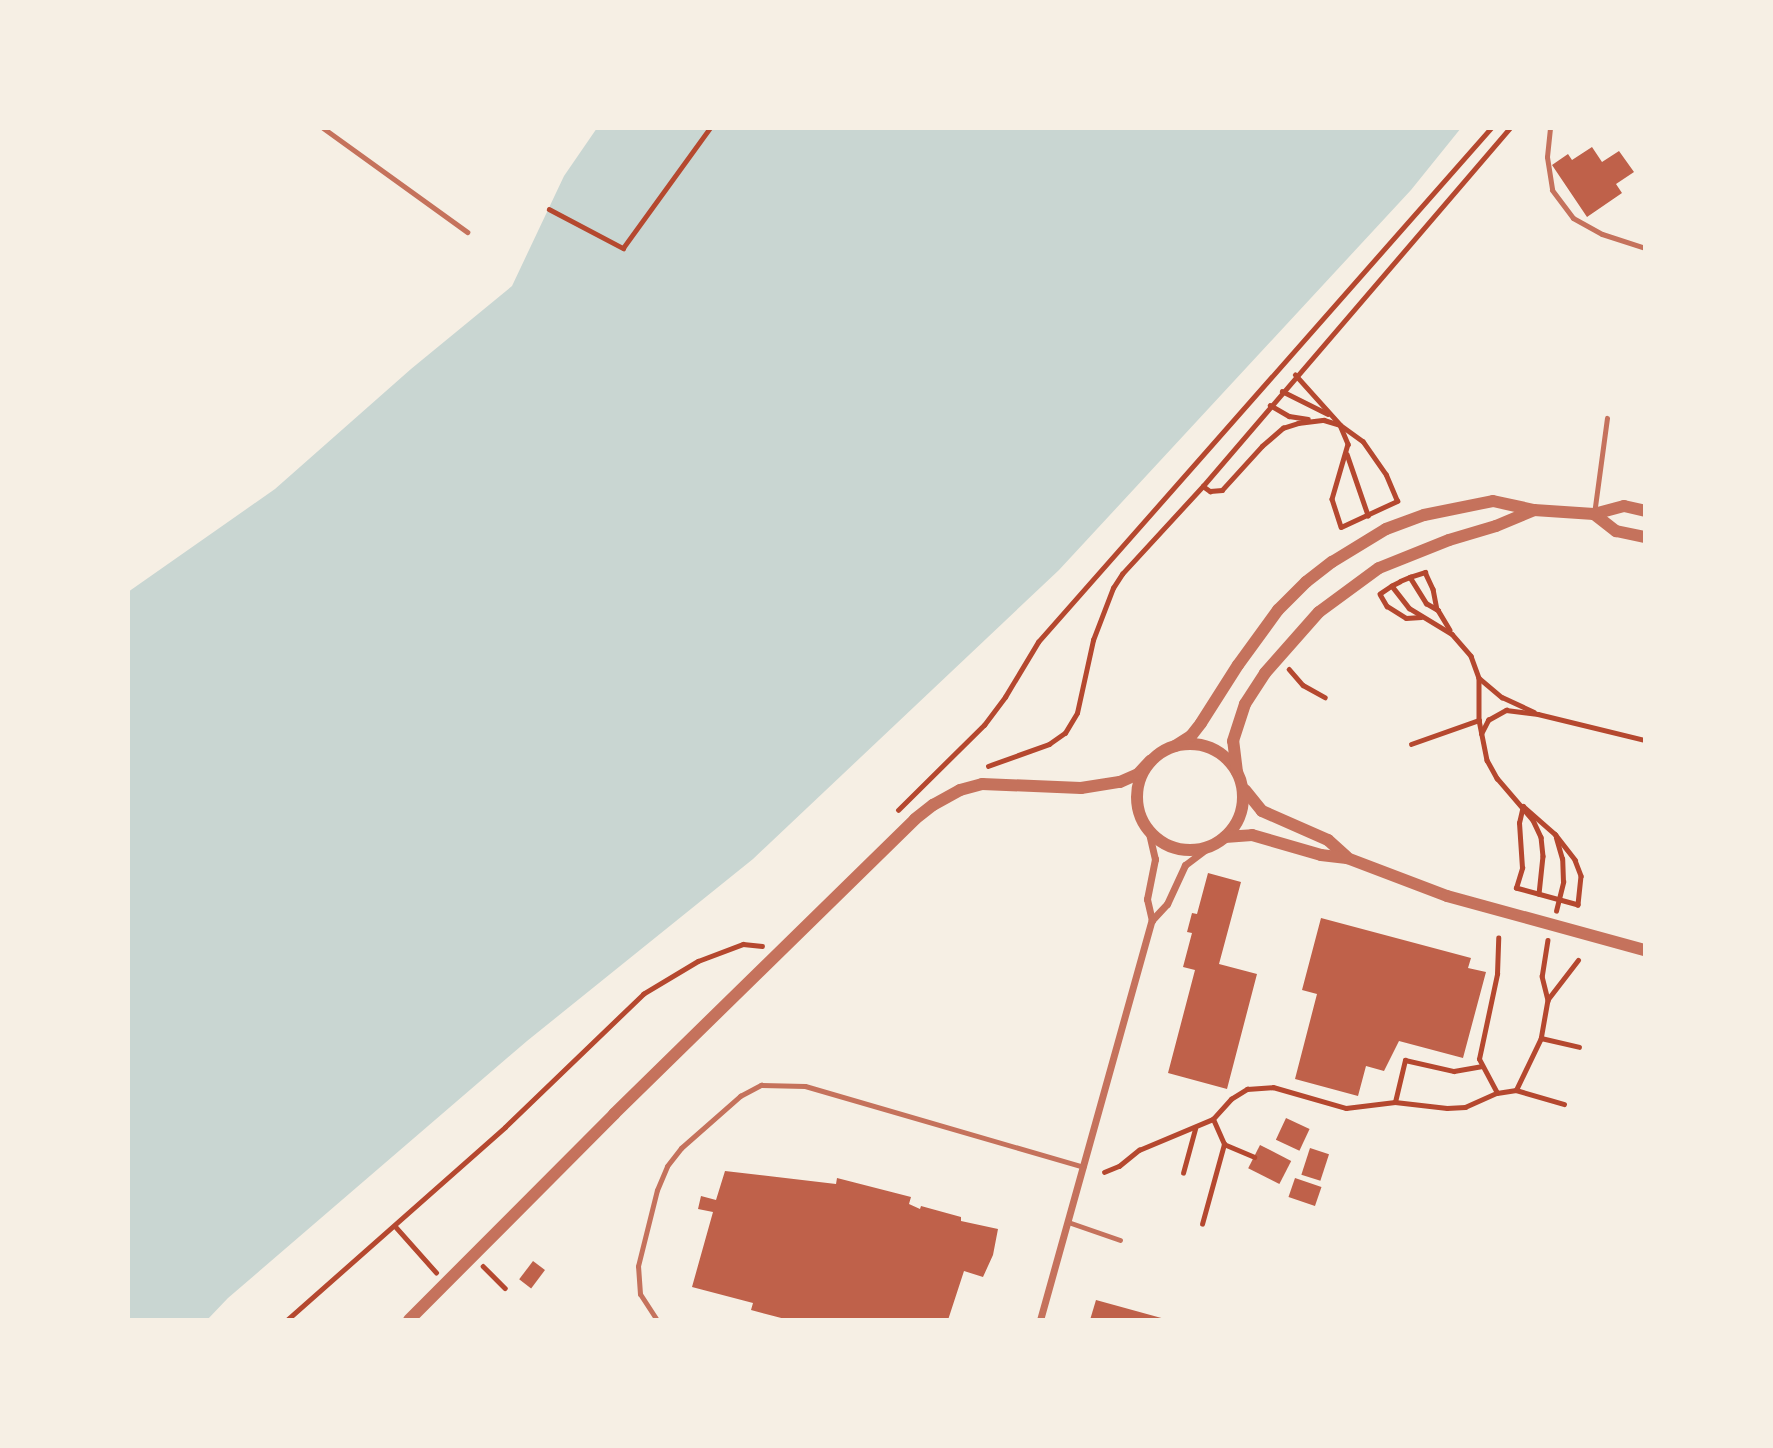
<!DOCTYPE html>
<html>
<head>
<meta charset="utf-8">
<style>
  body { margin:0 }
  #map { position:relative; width:1773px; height:1448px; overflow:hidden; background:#f6efe4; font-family:Helvetica,sans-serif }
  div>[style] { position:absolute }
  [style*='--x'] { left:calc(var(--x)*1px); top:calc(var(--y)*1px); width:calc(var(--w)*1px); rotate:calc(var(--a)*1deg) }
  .water>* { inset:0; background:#c9d6d2 }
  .building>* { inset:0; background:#bf614a; transform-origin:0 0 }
  .path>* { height:4.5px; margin:-2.25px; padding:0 2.25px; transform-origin:2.25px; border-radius:2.25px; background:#b5482f }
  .service>* { height:5px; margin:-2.5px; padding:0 2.5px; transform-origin:2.5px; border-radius:2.5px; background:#c5725c }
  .minor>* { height:7px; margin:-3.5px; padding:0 3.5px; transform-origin:3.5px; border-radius:3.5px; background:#c5725c }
  .tertiary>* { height:12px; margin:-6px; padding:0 6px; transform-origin:6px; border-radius:6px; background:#c5725c }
  .tertiary>.ring { margin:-6px; padding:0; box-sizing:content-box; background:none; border:12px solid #c5725c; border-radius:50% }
  span { translate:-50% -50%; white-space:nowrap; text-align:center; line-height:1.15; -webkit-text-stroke:5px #f6efe4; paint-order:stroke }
  .frame { position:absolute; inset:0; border:130px solid #f6efe4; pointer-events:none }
</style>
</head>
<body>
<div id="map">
  <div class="water">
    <i style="clip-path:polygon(597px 128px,1461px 128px,1411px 190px,1059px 570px,753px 859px,527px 1041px,228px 1298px,207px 1320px,128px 1320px,128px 592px,275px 489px,411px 369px,512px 286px,564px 176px)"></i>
  </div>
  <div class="building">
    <i style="clip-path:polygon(1592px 147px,1602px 162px,1619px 151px,1634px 172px,1616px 184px,1622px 193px,1587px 217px,1552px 165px,1568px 154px,1572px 160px)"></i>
    <i style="clip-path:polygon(1208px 873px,1241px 882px,1219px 964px,1257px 974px,1227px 1089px,1168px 1073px,1195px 970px,1183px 967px,1192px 933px,1187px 932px,1192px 913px,1197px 914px)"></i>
    <i style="clip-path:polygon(1321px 918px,1471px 958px,1468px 968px,1486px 972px,1463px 1058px,1399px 1041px,1384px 1071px,1366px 1066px,1358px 1096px,1295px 1079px,1317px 994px,1302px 990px)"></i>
    <i style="left:1286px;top:1118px;width:26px;height:24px;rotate:25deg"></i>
    <i style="left:1260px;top:1145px;width:35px;height:26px;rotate:27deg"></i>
    <i style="left:1310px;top:1148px;width:20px;height:28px;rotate:18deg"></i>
    <i style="clip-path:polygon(725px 1171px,836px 1184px,837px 1178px,911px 1197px,909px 1204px,920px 1209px,921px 1206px,961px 1217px,961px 1221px,998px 1229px,993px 1255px,983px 1277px,964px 1271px,948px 1320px,789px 1320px,751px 1310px,753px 1303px,692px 1287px,713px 1212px,698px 1209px,701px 1196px,716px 1200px)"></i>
    <i style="left:1295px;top:1178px;width:28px;height:20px;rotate:19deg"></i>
    <i style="left:533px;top:1261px;width:15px;height:23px;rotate:37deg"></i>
    <i style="clip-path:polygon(1096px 1300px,1165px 1319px,1165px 1320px,1090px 1320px)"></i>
  </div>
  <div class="path">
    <i style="--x:549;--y:209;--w:84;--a:27.8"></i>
    <i style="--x:623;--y:248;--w:148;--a:-54.1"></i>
    <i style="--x:1282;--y:391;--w:51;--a:26.6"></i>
    <i style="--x:1270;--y:405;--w:22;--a:30"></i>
    <i style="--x:1289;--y:416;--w:19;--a:9"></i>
    <i style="--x:1347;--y:454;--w:65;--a:71"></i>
    <i style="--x:1203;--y:486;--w:9;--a:36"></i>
    <i style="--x:1210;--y:491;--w:12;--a:-5"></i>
    <i style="--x:1222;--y:490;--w:59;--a:-47.7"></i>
    <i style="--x:1262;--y:446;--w:28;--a:-41"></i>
    <i style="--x:1283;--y:428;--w:16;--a:-18"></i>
    <i style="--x:1298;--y:423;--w:26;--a:-7"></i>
    <i style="--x:1324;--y:420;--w:17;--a:17"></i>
    <i style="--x:1340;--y:425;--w:21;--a:67"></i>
    <i style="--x:1348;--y:444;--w:57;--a:106.2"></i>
    <i style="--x:1332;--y:499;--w:29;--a:72"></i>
    <i style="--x:1341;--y:527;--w:62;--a:-24.9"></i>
    <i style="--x:1397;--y:501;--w:28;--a:-113"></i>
    <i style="--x:1386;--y:475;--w:40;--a:-124.9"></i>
    <i style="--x:1363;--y:442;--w:29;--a:-144"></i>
    <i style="--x:1340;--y:425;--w:67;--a:-132"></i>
    <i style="--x:1410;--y:577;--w:16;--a:-18"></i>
    <i style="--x:1425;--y:572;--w:19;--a:65"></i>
    <i style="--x:1433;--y:589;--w:20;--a:79"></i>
    <i style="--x:1400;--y:581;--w:11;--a:-22"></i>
    <i style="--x:1410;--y:577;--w:31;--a:58"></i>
    <i style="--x:1426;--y:603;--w:14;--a:30"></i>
    <i style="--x:1438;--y:610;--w:23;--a:59"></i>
    <i style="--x:1400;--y:582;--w:9;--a:153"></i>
    <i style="--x:1392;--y:586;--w:28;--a:52"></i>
    <i style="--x:1409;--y:608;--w:50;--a:31.2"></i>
    <i style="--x:1452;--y:634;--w:29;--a:49"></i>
    <i style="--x:1471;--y:656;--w:23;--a:70"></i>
    <i style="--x:1479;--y:678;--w:42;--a:90"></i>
    <i style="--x:1479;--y:720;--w:41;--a:78.7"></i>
    <i style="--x:1487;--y:760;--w:21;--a:61"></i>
    <i style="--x:1497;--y:778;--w:55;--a:49.4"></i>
    <i style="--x:1533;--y:820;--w:19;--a:65"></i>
    <i style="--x:1541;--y:837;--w:19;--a:84"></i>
    <i style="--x:1543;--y:856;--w:38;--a:96"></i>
    <i style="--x:1392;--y:586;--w:14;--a:146"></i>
    <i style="--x:1380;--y:594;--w:14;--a:60"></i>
    <i style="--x:1387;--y:606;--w:22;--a:32"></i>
    <i style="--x:1406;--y:618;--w:15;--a:-4"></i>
    <i style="--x:1289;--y:669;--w:21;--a:49"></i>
    <i style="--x:1303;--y:685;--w:25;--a:29"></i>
    <i style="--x:1479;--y:678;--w:30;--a:40"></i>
    <i style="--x:1502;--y:697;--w:35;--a:25"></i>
    <i style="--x:1481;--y:734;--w:16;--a:-63"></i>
    <i style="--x:1488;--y:720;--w:21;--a:-29"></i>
    <i style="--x:1506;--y:710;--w:32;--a:7"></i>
    <i style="--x:1538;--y:714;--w:110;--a:13.7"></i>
    <i style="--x:1411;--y:744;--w:72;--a:-19.4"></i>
    <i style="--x:988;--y:766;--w:65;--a:-19.8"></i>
    <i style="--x:1049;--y:744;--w:19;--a:-35"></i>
    <i style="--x:1065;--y:733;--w:23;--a:-59"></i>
    <i style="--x:1077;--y:713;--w:75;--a:-77.6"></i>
    <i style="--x:1093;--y:640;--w:56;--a:-69"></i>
    <i style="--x:1113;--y:588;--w:17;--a:-57"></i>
    <i style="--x:1122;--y:574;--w:120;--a:-47.4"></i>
    <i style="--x:1203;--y:486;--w:472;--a:-49.4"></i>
    <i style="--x:1523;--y:806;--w:43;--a:41.2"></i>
    <i style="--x:1555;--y:834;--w:33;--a:52"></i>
    <i style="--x:1575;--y:860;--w:17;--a:69"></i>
    <i style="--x:1581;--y:876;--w:29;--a:96"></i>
    <i style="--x:1578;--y:905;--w:64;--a:-164.7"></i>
    <i style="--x:1516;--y:888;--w:21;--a:-73"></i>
    <i style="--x:1522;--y:868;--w:45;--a:-93.8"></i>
    <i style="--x:1519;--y:823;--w:17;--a:-77"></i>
    <i style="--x:898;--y:810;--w:121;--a:-44.7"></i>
    <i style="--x:984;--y:725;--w:35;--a:-53"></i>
    <i style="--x:1005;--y:697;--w:64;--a:-59"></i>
    <i style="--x:1038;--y:642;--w:685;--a:-48.61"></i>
    <i style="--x:1556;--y:911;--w:30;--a:-76"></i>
    <i style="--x:1563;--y:882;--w:23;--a:-92"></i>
    <i style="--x:1562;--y:859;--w:22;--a:-106"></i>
    <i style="--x:1548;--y:940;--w:36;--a:99"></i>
    <i style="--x:1542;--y:976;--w:25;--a:76"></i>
    <i style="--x:1548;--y:1000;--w:39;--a:100"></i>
    <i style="--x:1541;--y:1038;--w:39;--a:13"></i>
    <i style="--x:1548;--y:999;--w:49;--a:-52.4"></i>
    <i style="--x:1516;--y:1090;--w:50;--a:16.3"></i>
    <i style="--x:1497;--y:1093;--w:38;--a:-118"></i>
    <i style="--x:1479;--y:1059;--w:87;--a:-78"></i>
    <i style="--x:1497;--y:974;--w:36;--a:-88"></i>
    <i style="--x:1395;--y:1102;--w:43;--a:-76.6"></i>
    <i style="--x:1405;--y:1060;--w:50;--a:12.7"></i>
    <i style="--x:1454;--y:1071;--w:27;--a:-10"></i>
    <i style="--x:1224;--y:1144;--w:33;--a:23"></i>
    <i style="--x:1104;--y:1172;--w:16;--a:-22"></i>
    <i style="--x:1119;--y:1166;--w:26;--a:-39"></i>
    <i style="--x:1139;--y:1150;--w:80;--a:-22.7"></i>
    <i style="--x:1213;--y:1119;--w:27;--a:-48"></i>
    <i style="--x:1231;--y:1099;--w:19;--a:-32"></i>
    <i style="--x:1247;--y:1089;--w:26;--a:-4"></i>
    <i style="--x:1273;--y:1087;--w:76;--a:16"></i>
    <i style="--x:1346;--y:1108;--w:49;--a:-7"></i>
    <i style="--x:1395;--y:1102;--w:52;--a:6.6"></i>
    <i style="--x:1447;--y:1108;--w:18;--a:-3"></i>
    <i style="--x:1465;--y:1107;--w:35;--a:-24"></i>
    <i style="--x:1497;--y:1093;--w:19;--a:-9"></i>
    <i style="--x:1516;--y:1090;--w:58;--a:-64.3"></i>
    <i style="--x:1183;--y:1173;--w:46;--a:-74.7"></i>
    <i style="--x:1202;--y:1224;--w:83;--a:-74.6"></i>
    <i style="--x:1224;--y:1144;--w:27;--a:-114"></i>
    <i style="--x:395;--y:1226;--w:62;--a:48.3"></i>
    <i style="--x:483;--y:1266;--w:31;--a:45"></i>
    <i style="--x:287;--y:1320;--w:291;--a:-41.5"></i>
    <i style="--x:505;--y:1127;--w:192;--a:-43.9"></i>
    <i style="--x:643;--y:994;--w:64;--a:-31"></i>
    <i style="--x:698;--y:961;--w:48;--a:-20.7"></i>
    <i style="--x:743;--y:944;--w:19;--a:6"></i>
  </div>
  <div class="service">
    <i style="--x:323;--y:128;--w:178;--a:35.8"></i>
    <i style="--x:1550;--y:128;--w:29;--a:96"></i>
    <i style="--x:1547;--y:157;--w:33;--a:81"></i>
    <i style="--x:1552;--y:190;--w:35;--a:53"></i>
    <i style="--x:1573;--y:218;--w:33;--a:29"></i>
    <i style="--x:1602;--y:234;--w:45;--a:18"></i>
    <i style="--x:1594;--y:514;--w:97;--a:-82.3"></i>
    <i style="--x:1068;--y:1222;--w:55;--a:19.1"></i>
    <i style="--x:657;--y:1320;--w:31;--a:-123"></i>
    <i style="--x:640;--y:1294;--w:28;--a:-94"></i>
    <i style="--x:638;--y:1266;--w:78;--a:-76"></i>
    <i style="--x:657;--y:1190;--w:26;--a:-67"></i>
    <i style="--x:667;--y:1166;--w:23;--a:-52"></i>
    <i style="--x:681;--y:1148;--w:79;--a:-41.4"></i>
    <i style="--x:740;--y:1096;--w:24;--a:-28"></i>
    <i style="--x:761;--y:1085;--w:44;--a:1.3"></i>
    <i style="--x:805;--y:1086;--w:290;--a:16.2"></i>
  </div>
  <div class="minor">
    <i style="--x:1148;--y:829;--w:31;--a:77"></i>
    <i style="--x:1155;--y:859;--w:41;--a:101.3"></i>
    <i style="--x:1147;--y:899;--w:22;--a:77"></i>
    <i style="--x:1040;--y:1320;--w:415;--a:-74.4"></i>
    <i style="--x:1152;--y:920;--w:22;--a:-47"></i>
    <i style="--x:1167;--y:904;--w:43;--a:-65.2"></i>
    <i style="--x:1185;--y:865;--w:34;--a:-37"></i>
  </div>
  <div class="tertiary">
    <i style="--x:1594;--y:514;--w:28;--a:38"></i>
    <i style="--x:1616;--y:531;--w:30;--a:12"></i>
    <i class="ring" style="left:1137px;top:744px;width:94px;height:94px"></i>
    <i style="--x:1175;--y:746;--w:19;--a:-32"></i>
    <i style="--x:1191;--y:736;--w:16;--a:-52"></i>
    <i style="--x:1201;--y:723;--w:69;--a:-57.5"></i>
    <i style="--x:1238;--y:665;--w:68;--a:-54"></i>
    <i style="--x:1278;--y:610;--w:40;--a:-45"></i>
    <i style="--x:1306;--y:582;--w:33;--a:-38"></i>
    <i style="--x:1332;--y:562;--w:63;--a:-31.4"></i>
    <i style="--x:1386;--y:529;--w:40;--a:-20.2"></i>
    <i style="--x:1424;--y:515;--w:70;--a:-11.5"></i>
    <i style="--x:1493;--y:501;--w:42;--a:12.4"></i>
    <i style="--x:1534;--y:510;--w:60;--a:3.8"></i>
    <i style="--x:1594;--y:514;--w:31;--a:-15"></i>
    <i style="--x:1624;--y:506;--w:22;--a:13"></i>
    <i style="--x:1237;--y:772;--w:31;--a:-97"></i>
    <i style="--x:1233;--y:741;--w:39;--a:-72"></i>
    <i style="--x:1245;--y:704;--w:37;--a:-57"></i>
    <i style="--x:1265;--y:673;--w:81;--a:-48.5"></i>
    <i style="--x:1319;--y:612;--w:74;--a:-36.3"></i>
    <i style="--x:1379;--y:568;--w:75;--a:-21.8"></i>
    <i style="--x:1449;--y:540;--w:49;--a:-16.6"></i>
    <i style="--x:1496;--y:526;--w:41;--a:-22.8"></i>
    <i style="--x:1245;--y:790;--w:27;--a:51"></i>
    <i style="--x:1262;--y:811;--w:72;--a:23.7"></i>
    <i style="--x:1328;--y:840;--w:25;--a:42"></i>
    <i style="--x:1225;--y:837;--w:27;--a:-4"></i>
    <i style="--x:1252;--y:835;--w:72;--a:16.2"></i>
    <i style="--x:1321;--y:855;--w:26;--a:7"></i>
    <i style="--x:1347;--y:858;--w:107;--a:20.8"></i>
    <i style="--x:1447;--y:896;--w:205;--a:15.3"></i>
    <i style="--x:409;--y:1320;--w:291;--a:-45.1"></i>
    <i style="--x:614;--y:1114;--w:421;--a:-44.4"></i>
    <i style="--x:915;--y:819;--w:23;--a:-38"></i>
    <i style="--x:933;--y:805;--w:31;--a:-29"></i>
    <i style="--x:960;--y:790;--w:23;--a:-15"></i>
    <i style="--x:982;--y:784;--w:99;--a:2.3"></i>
    <i style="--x:1081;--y:788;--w:39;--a:-9"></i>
    <i style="--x:1120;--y:782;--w:20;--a:-24"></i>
    <i style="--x:1138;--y:774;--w:18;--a:-47"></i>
  </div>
  <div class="frame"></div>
</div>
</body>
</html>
